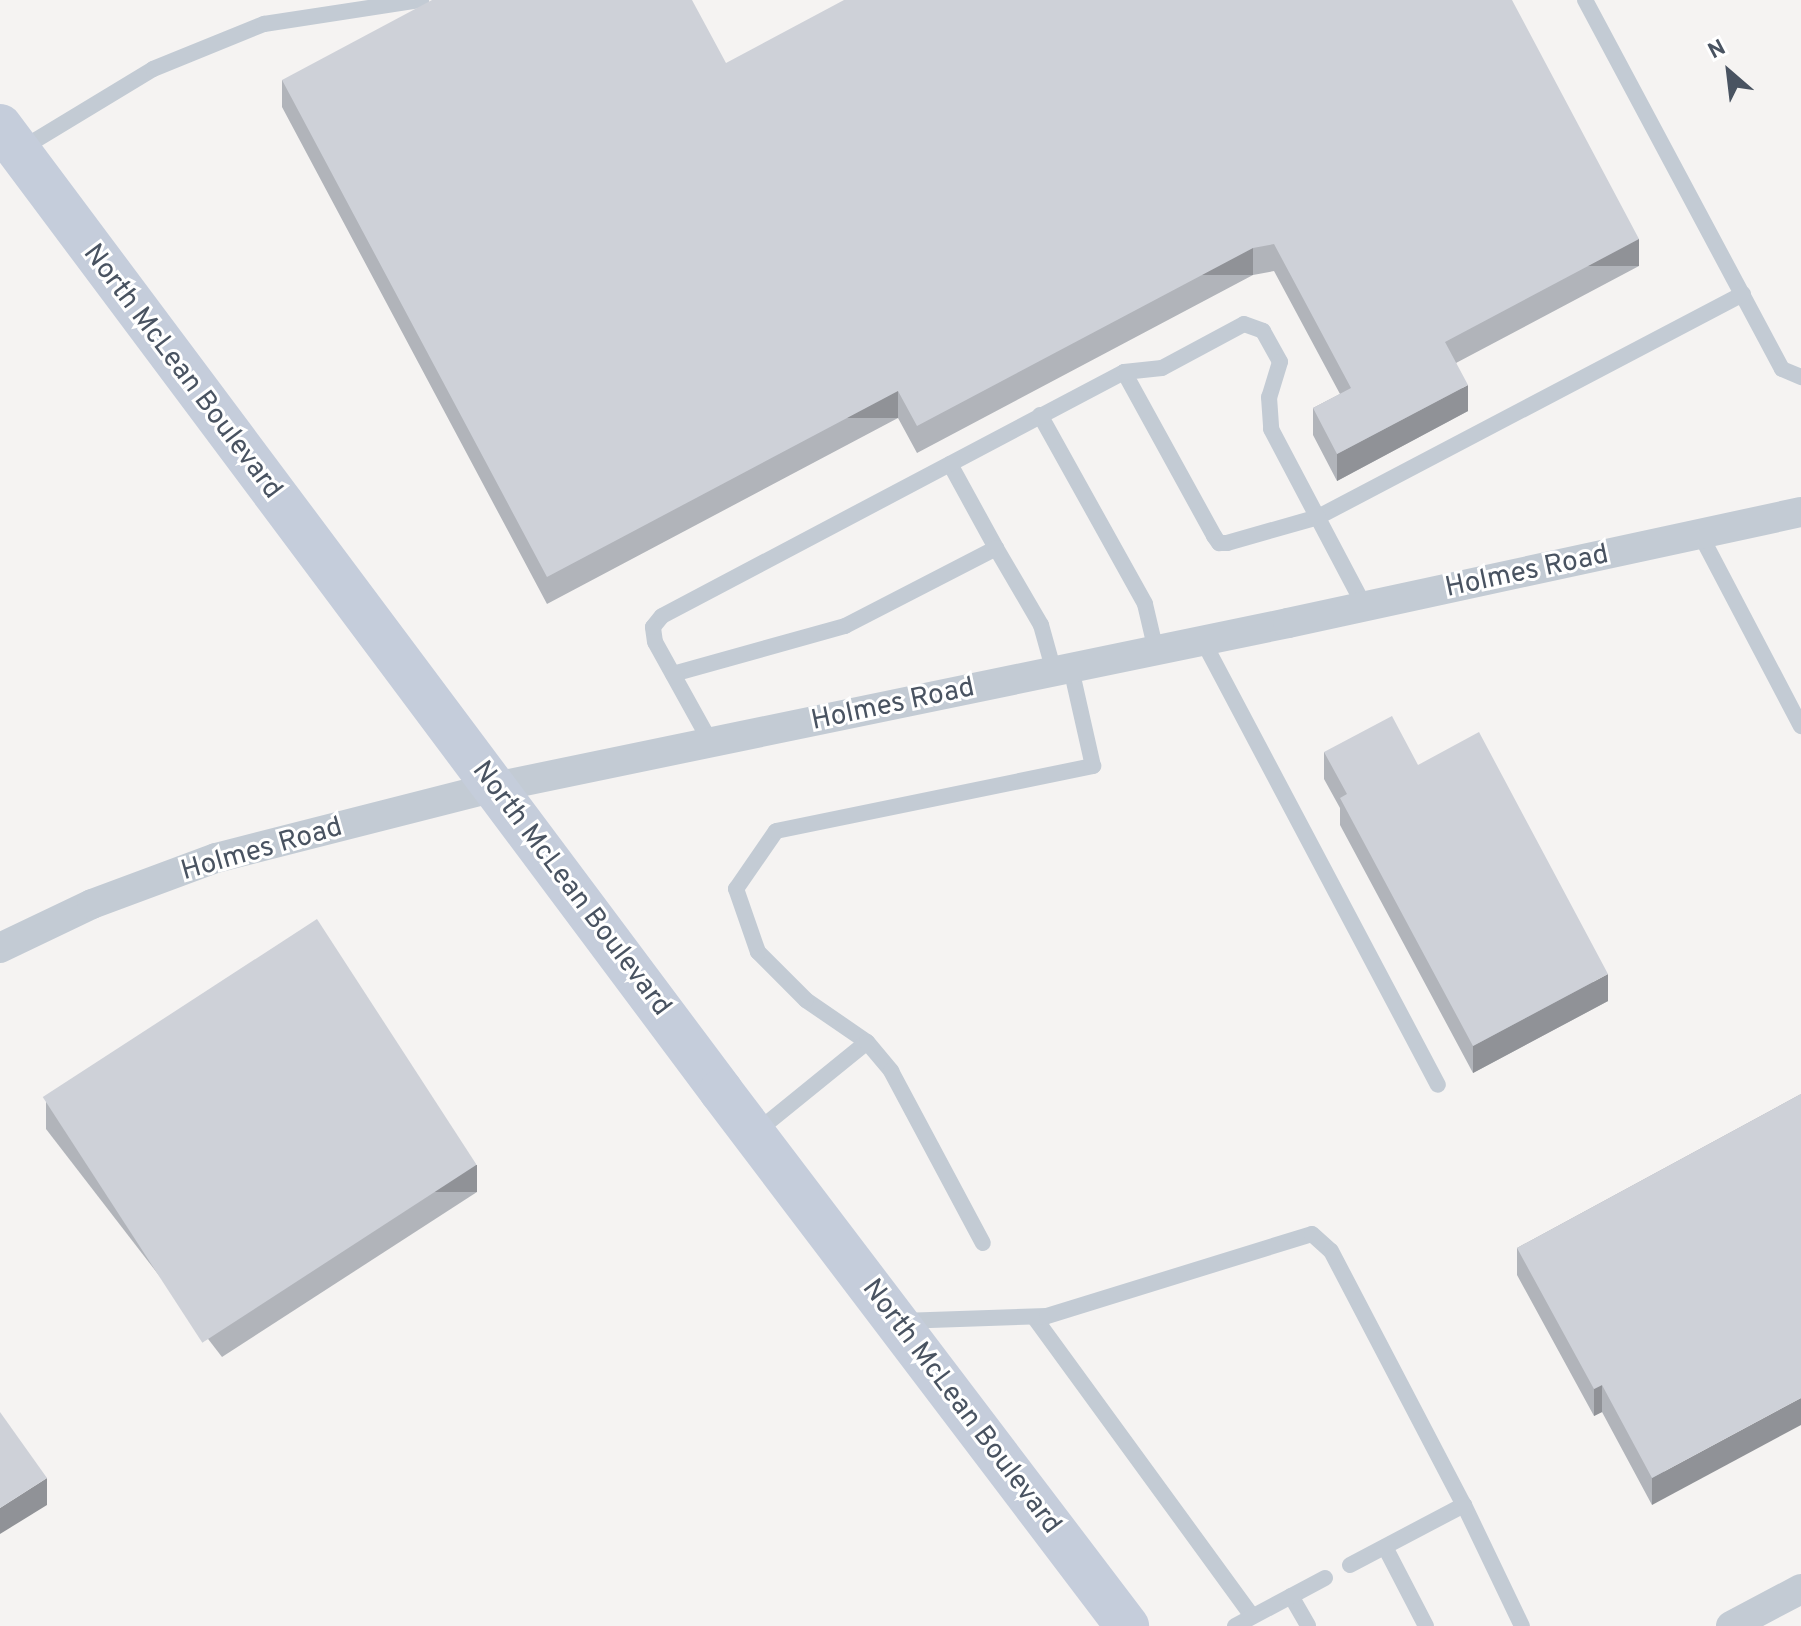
<!DOCTYPE html>
<html>
<head>
<meta charset="utf-8">
<style>
  body { margin:0 }
  #map { position:relative; width:1801px; height:1626px; overflow:hidden; background:#f5f3f2; font-family:Overpass,sans-serif }
  div>[style] { position:absolute }
  [style*='--x'] { left:calc(var(--x)*1px); top:calc(var(--y)*1px); width:calc(var(--w)*1px); rotate:calc(var(--a)*1deg) }
  .lane>* { height:16px; margin:-8px; padding:0 8px; transform-origin:8px; border-radius:8px; background:#c3cbd4 }
  .street>* { height:30px; margin:-15px; padding:0 15px; transform-origin:15px; border-radius:15px; background:#c3cbd4 }
  .secondary>* { height:44px; margin:-22px; padding:0 22px; transform-origin:22px; border-radius:22px; background:#c5cddb }
  .wall>* { inset:0; background:#b1b4ba }
  .shaded-wall>* { inset:0; background:#909297; transform-origin:0 0 }
  .building>* { inset:0; background:#ced1d8; transform-origin:0 0 }
  span { translate:-50% -50%; white-space:nowrap; text-align:center; line-height:1.15; -webkit-text-stroke:6px #fff; paint-order:stroke }
  .street-label { font-size:28px; color:#495361 }
  .north { position:absolute; left:1689px; top:32px; width:80px; height:80px; -webkit-text-stroke:6px #fff; paint-order:stroke; rotate:332deg; font-size:22px; font-weight:700; line-height:32px; text-align:center; color:#495361 }
  .north::after { content:''; display:block; margin:auto; width:28px; height:36px; background:#495361; clip-path:polygon(50% 0,100% 100%,50% 72%,0 100%) }
</style>
</head>
<body>
<div id="map">
  <div class="lane">
    <i style="--x:1585;--y:0;--w:418;--a:61.9"></i>
    <i style="--x:1782;--y:369;--w:21;--a:23"></i>
    <i style="--x:21;--y:149;--w:154;--a:-31.2"></i>
    <i style="--x:153;--y:69;--w:120;--a:-22.1"></i>
    <i style="--x:264;--y:24;--w:159;--a:-8.7"></i>
    <i style="--x:1124;--y:372;--w:187;--a:61.2"></i>
    <i style="--x:1214;--y:536;--w:9;--a:54"></i>
    <i style="--x:1219;--y:543;--w:8;--a:0"></i>
    <i style="--x:1227;--y:543;--w:95;--a:-15.9"></i>
    <i style="--x:1318;--y:517;--w:480;--a:-27.7"></i>
    <i style="--x:1040;--y:415;--w:216;--a:60.9"></i>
    <i style="--x:1145;--y:604;--w:48;--a:76.8"></i>
    <i style="--x:950;--y:464;--w:96;--a:61.3"></i>
    <i style="--x:1700;--y:534;--w:217;--a:62.3"></i>
    <i style="--x:1203;--y:641;--w:502;--a:62.11"></i>
    <i style="--x:673;--y:674;--w:179;--a:-15.6"></i>
    <i style="--x:845;--y:626;--w:170;--a:-27.3"></i>
    <i style="--x:996;--y:548;--w:89;--a:59.7"></i>
    <i style="--x:1041;--y:625;--w:49;--a:74.5"></i>
    <i style="--x:711;--y:743;--w:115;--a:-119"></i>
    <i style="--x:655;--y:642;--w:15;--a:-98"></i>
    <i style="--x:653;--y:627;--w:14;--a:-51"></i>
    <i style="--x:662;--y:616;--w:522;--a:-27.84"></i>
    <i style="--x:1124;--y:372;--w:38;--a:-6"></i>
    <i style="--x:1162;--y:368;--w:93;--a:-28.2"></i>
    <i style="--x:1244;--y:324;--w:20;--a:20"></i>
    <i style="--x:1263;--y:331;--w:35;--a:61"></i>
    <i style="--x:1280;--y:362;--w:37;--a:107"></i>
    <i style="--x:1269;--y:397;--w:32;--a:86"></i>
    <i style="--x:1271;--y:429;--w:201;--a:62.2"></i>
    <i style="--x:867;--y:1042;--w:74;--a:-145.5"></i>
    <i style="--x:806;--y:1000;--w:68;--a:-135"></i>
    <i style="--x:758;--y:952;--w:67;--a:-109.2"></i>
    <i style="--x:736;--y:889;--w:70;--a:-55.4"></i>
    <i style="--x:776;--y:831;--w:324;--a:-11.6"></i>
    <i style="--x:1093;--y:766;--w:100;--a:-102.7"></i>
    <i style="--x:755;--y:1133;--w:144;--a:-39.1"></i>
    <i style="--x:867;--y:1042;--w:38;--a:50"></i>
    <i style="--x:891;--y:1071;--w:195;--a:61.9"></i>
    <i style="--x:1034;--y:1317;--w:370;--a:53.9"></i>
    <i style="--x:901;--y:1321;--w:146;--a:-2"></i>
    <i style="--x:1047;--y:1316;--w:277;--a:-17.2"></i>
    <i style="--x:1312;--y:1234;--w:25;--a:42"></i>
    <i style="--x:1331;--y:1251;--w:287;--a:62.4"></i>
    <i style="--x:1464;--y:1505;--w:134;--a:64.4"></i>
    <i style="--x:1385;--y:1547;--w:89;--a:62.6"></i>
    <i style="--x:1350;--y:1565;--w:129;--a:-27.8"></i>
    <i style="--x:1291;--y:1596;--w:34;--a:60"></i>
    <i style="--x:1235;--y:1626;--w:102;--a:-28.1"></i>
  </div>
  <div class="street">
    <i style="--x:0;--y:948;--w:102;--a:-25.6"></i>
    <i style="--x:92;--y:904;--w:132;--a:-20.4"></i>
    <i style="--x:216;--y:858;--w:288;--a:-14.3"></i>
    <i style="--x:495;--y:787;--w:810;--a:-11.68"></i>
    <i style="--x:1288;--y:623;--w:525;--a:-12.21"></i>
    <i style="--x:1731;--y:1626;--w:79;--a:-27.9"></i>
  </div>
  <div class="secondary">
    <i style="--x:0;--y:126;--w:1205;--a:53.23"></i>
    <i style="--x:721;--y:1091;--w:672;--a:52.81"></i>
  </div>
  <div class="wall">
    <i style="clip-path:polygon(726px 63px,1639px 266px,1456px 363px,1468px 411px,1337px 481px,1313px 435px,1313px 408px,1340px 394px,1274px 271px,1253px 275px,917px 453px,898px 418px,547px 604px,282px 107px,282px 80px)"></i>
    <i style="clip-path:polygon(1324px 752px,1418px 765px,1608px 1001px,1473px 1073px,1340px 825px,1340px 808px,1324px 779px)"></i>
    <i style="clip-path:polygon(1801px 1094px,1652px 1505px,1602px 1412px,1594px 1416px,1517px 1275px,1517px 1248px)"></i>
    <i style="clip-path:polygon(46px 1102px,477px 1192px,222px 1357px,46px 1129px)"></i>
  </div>
  <div class="shaded-wall">
    <i style="left:1639px;top:239px;width:27px;height:220px;rotate:90deg"></i>
    <i style="left:1253px;top:248px;width:27px;height:380px;rotate:90deg"></i>
    <i style="clip-path:polygon(1468px 385px,1468px 411px,1337px 481px,1337px 454px)"></i>
    <i style="left:898px;top:391px;width:27px;height:397px;rotate:90deg"></i>
    <i style="clip-path:polygon(1608px 974px,1608px 1001px,1473px 1073px,1473px 1046px)"></i>
    <i style="left:477px;top:1165px;width:27px;height:304px;rotate:90deg"></i>
    <i style="clip-path:polygon(1602px 1385px,1602px 1412px,1594px 1416px,1594px 1389px)"></i>
    <i style="clip-path:polygon(1801px 1398px,1801px 1425px,1652px 1505px,1652px 1478px)"></i>
    <i style="clip-path:polygon(47px 1478px,47px 1505px,0 1534px,0 1508px)"></i>
  </div>
  <div class="building">
    <i style="clip-path:polygon(432px 0,692px 0,726px 63px,844px 0,1512px 0,1639px 239px,1445px 342px,1468px 385px,1337px 454px,1313px 408px,1351px 388px,1274px 244px,1253px 248px,917px 426px,898px 391px,547px 577px,282px 80px)"></i>
    <i style="clip-path:polygon(1392px 716px,1418px 765px,1479px 732px,1608px 974px,1473px 1046px,1340px 798px,1347px 794px,1324px 752px)"></i>
    <i style="left:317px;top:919px;width:293px;height:327px;rotate:57deg"></i>
    <i style="clip-path:polygon(1801px 1094px,1801px 1398px,1652px 1478px,1602px 1385px,1594px 1389px,1517px 1248px)"></i>
    <i style="clip-path:polygon(0 1412px,47px 1478px,0 1508px)"></i>
  </div>
  <div class="street-label">
    <span style="left:182px;top:372px;rotate:53deg">North McLean Boulevard</span>
    <span style="left:1527px;top:572px;rotate:-12deg">Holmes Road</span>
    <span style="left:893px;top:705px;rotate:-12deg">Holmes Road</span>
    <span style="left:262px;top:850px;rotate:-16deg">Holmes Road</span>
    <span style="left:571px;top:889px;rotate:53deg">North McLean Boulevard</span>
    <span style="left:961px;top:1407px;rotate:53deg">North McLean Boulevard</span>
  </div>
  <div class="north">N</div>
</div>
</body>
</html>
